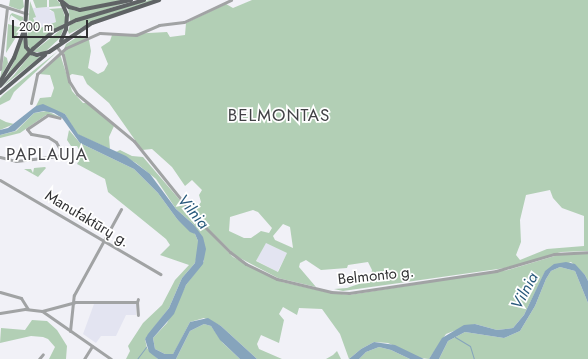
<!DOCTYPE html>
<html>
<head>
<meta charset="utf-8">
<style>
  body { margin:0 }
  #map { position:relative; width:588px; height:359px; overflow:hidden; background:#f1f1f7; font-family:Jost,sans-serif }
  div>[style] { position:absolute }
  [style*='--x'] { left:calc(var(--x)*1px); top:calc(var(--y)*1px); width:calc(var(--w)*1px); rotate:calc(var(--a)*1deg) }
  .built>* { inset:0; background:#e3e4f1; transform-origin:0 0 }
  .green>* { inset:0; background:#b2cfb5 }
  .water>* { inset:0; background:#86a4bc }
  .stream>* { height:1px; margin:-0.5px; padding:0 0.5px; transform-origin:0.5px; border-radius:0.5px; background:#86a4bc }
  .minor>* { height:3px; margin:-1.5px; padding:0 1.5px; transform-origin:1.5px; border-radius:1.5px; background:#a1a3a4 }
  .major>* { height:4px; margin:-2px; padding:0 2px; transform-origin:2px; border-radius:2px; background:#5f6365 }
  .major-bridge>* { height:4px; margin:-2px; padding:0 2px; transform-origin:2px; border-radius:2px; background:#5f6365 }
  span { translate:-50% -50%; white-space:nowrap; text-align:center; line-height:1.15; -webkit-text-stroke:3.5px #fff; paint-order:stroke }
  .street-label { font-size:15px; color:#303032 }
  .water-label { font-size:16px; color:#27587b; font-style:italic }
  .quarter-label { font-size:17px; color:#424246; letter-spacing:1px }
  .scale { position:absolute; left:12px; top:20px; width:76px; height:18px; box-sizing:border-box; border:2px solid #303032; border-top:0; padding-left:5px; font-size:12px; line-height:14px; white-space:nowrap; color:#303032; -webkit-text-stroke:3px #fff; paint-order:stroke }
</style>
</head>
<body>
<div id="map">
  <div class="built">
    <i style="clip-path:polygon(49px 7px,50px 11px,54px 12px,56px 22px,40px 28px,35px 22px,33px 8px)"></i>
    <i style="left:266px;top:242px;width:24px;height:21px;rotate:28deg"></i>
    <i style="clip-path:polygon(136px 303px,136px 315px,126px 315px,116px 336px,101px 336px,96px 343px,83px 334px,94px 304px)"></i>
  </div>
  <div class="green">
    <i style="clip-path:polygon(10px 0,23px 0,24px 7px,20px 10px,9px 6px)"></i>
    <i style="clip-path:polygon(33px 0,47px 0,47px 7px,36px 8px)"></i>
    <i style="clip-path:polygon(49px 0,57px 0,62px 6px,49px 7px)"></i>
    <i style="clip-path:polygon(63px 0,124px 0,82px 8px,71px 6px)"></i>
    <i style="clip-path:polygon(149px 0,154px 0,92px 22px,69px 34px,68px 31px,70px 25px,79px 21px)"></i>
    <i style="clip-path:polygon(evenodd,252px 0,588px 0,588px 251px,561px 252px,505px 268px,343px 291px,334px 289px,347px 288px,370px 280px,372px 270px,368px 262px,348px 265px,347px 268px,321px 270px,306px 260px,300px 263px,299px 267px,316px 287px,278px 278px,236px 256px,193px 214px,201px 202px,199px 195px,202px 190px,192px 180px,185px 186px,172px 167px,152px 149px,142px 150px,109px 103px,87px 84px,83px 76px,72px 74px,69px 76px,63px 51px,66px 44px,80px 35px,89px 40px,91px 51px,88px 68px,98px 74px,104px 71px,108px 64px,101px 47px,110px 41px,112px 35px,167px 32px,170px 37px,185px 35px,186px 23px,226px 4px,233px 8px,252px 0,550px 190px,553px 198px,562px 208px,584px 216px,584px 246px,547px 249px,520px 260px,516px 255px,521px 242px,520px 220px,526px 195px,550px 190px,252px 0,253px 210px,258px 212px,272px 228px,269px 233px,261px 231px,251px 238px,244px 238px,229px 231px,230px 217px,253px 210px,252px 0,283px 224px,290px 227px,293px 248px,275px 240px,273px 236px,283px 224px,252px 0,266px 243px,287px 253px,278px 272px,256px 261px,266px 243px)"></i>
    <i style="clip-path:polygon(30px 1px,36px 17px,33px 18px,35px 22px,37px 21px,40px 28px,56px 22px,54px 12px,49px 9px,62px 8px,65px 17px,65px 23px,43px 37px,30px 50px,27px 42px)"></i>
    <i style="clip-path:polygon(132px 1px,70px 21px,68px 8px,75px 11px)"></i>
    <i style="clip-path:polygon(12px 13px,23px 17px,23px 20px,18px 34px,6px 53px,8px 24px,18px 27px,20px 21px,11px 15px,9px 22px,10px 15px)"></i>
    <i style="clip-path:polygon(64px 27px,60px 38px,45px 52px,33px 52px)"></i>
    <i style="clip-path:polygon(23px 38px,28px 53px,4px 81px,13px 64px)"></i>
    <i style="clip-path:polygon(58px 51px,14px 92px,10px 100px,0 105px,0 98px,4px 94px)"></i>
    <i style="clip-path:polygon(60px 54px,72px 91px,83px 103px,87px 103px,114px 126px,109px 137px,110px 149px,77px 134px,65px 114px,36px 106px,40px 98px,51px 97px,54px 88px,50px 75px,39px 74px)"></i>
    <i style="clip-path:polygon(30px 55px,40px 57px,1px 88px,14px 75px)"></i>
    <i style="clip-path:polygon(4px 56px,7px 58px,8px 63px,0 79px)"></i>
    <i style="clip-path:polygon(47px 111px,62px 118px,46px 115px,20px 133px,0 138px,0 135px,16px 131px,34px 113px)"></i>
    <i style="clip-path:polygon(0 119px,6px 122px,14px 124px,0 130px)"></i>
    <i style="clip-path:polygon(69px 130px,80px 143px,134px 169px,158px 193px,177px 219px,195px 234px,198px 241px,198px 253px,195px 263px,182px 278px,169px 308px,145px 339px,147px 348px,158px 359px,126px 359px,130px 351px,128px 346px,143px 323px,162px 305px,175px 280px,189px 265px,160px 255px,170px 245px,166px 239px,108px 192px,105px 179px,77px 164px,82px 155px,77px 146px,71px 146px,67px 140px)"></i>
    <i style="clip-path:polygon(120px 150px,132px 156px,143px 157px,196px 219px,233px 257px,282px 282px,326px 292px,349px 295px,508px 270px,558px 255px,588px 253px,588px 281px,585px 275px,571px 262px,545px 272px,524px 315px,513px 328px,497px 330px,475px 324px,451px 332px,446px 334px,429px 359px,420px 358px,388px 343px,374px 342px,361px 349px,349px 359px,340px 334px,322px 309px,299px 308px,297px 315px,283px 307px,279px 314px,284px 320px,279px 343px,261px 335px,257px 344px,259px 349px,282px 359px,257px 359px,221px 326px,204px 318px,190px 322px,176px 349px,173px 354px,165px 354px,155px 349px,153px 338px,167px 323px,186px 285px,204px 261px,194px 225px,176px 209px,156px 179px,136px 163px,116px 152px)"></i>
    <i style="clip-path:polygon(34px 168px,45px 167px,46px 168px,38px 177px,24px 169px,31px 169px,33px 173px)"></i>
    <i style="clip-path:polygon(560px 267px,575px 271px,588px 303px,588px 359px,439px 359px,448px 341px,465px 332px,504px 338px,520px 331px,535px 306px,546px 279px,551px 271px)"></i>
    <i style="clip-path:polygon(32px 320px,47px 321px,57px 330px,67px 346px,66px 359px,49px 359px,55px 347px,48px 339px,43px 337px,31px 336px,0 343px,1px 328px,25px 330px)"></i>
    <i style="clip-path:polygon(204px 324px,211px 326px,223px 343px,240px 359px,176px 359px,190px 331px)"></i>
    <i style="clip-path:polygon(379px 347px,391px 350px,410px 359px,359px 359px,366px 352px)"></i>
    <i style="clip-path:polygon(337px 351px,341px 359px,326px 359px,333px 355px)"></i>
  </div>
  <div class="water">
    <i style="clip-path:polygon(43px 104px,65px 114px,78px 134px,126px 156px,150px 174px,176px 209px,194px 225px,203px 237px,206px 249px,203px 264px,186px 285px,174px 314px,153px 338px,155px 349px,165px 354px,173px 354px,190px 322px,208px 318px,221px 326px,257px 359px,240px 359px,220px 340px,211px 326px,204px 324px,190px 331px,176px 359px,158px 359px,149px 352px,145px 339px,148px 334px,169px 308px,182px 278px,195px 263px,198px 241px,195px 234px,190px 232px,177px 219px,158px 193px,134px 169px,80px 143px,62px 118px,54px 113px,44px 111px,34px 113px,15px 131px,0 135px,0 130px,8px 128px,36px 106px)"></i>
    <i style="clip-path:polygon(566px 262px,575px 264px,585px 275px,588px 281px,588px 303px,575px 271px,560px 267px,551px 271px,546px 279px,535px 306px,520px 331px,504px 338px,465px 332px,448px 341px,439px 359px,429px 359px,442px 338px,464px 325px,475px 324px,497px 330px,513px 328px,524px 315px,545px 271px,554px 264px)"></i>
    <i style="clip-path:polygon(374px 342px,395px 345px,424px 359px,410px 359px,391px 350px,379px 347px,366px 352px,359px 359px,349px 359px,361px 349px)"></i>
  </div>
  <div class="stream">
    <i style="--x:455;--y:337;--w:17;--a:31"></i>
    <i style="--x:470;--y:346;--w:14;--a:73"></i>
    <i style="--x:137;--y:359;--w:15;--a:-53"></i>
  </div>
  <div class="minor">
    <i style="--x:0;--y:5;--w:28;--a:18"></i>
    <i style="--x:56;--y:46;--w:11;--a:52"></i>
    <i style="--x:63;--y:55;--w:27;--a:77"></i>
    <i style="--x:69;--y:81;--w:15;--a:58"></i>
    <i style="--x:77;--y:94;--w:74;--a:39.5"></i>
    <i style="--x:134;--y:141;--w:100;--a:51.1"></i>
    <i style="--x:197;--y:219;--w:47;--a:45"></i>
    <i style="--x:230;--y:252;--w:20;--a:37"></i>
    <i style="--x:246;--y:264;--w:34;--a:26"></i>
    <i style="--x:277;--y:279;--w:56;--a:13.5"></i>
    <i style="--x:331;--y:292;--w:18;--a:3"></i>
    <i style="--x:349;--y:293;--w:149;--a:-8.5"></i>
    <i style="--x:496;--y:271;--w:60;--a:-16.3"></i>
    <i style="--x:554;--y:254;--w:34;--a:-3"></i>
    <i style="--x:0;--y:69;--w:61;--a:-83.5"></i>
    <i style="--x:31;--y:103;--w:30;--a:-78"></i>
    <i style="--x:37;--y:74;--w:39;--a:-42"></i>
    <i style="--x:66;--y:48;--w:37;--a:-24"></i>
    <i style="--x:100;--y:33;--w:36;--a:3"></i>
    <i style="--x:136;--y:35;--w:25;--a:-23"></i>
    <i style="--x:159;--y:25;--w:25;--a:-7"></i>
    <i style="--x:184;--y:22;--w:52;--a:-25.1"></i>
    <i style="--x:0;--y:157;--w:16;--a:14"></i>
    <i style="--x:16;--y:161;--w:43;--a:-6.6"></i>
    <i style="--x:59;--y:156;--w:5;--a:-68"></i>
    <i style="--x:61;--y:151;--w:10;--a:-119"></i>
    <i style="--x:56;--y:142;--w:9;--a:-148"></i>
    <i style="--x:48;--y:137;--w:17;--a:-170"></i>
    <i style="--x:31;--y:134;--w:6;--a:-129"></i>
    <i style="--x:27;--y:129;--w:25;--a:-34"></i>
    <i style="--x:48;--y:115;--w:12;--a:14"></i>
    <i style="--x:0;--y:180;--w:186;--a:30.4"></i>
    <i style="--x:0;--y:292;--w:22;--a:16"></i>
    <i style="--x:21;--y:298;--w:13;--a:58"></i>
    <i style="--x:137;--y:302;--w:13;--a:86"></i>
    <i style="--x:42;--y:311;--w:34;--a:-15"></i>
    <i style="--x:75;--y:302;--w:62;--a:0"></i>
    <i style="--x:137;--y:302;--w:3;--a:-72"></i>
    <i style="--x:0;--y:313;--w:25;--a:-9"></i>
    <i style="--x:25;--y:309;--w:17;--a:7"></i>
    <i style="--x:42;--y:311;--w:84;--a:34.8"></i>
    <i style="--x:70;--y:331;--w:36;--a:-84"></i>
    <i style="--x:74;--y:295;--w:98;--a:-61.3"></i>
    <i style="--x:39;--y:359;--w:6;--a:-51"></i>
    <i style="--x:84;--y:359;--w:15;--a:-58"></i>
  </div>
  <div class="major">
    <i style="--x:60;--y:0;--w:11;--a:38"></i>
    <i style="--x:69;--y:7;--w:11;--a:15"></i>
    <i style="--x:80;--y:10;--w:52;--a:-11.1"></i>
    <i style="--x:62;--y:3;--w:13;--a:67"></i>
    <i style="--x:25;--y:33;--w:14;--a:86"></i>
    <i style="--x:61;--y:41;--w:13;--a:-67"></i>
    <i style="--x:37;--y:55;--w:12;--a:-14"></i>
    <i style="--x:49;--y:52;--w:52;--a:-34"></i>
    <i style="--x:92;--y:23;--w:71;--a:-18.9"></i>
    <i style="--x:0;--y:82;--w:28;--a:-60"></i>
    <i style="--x:14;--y:58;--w:32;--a:-70"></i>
    <i style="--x:25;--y:28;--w:28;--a:-86"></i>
    <i style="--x:0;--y:86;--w:50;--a:-48.3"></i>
    <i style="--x:33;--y:49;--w:28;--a:-41"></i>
    <i style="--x:54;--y:31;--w:25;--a:-26"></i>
    <i style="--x:77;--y:20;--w:70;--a:-16.6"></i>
    <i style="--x:0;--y:93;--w:59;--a:-40.2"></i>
  </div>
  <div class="major-bridge">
    <i style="--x:66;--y:29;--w:14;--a:-86"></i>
    <i style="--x:26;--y:47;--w:8;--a:50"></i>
    <i style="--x:31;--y:53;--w:6;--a:18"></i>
  </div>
  <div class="street-label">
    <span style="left:87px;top:219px;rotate:31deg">Manufaktūrų g.</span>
    <span style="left:376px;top:276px;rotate:-6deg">Belmonto g.</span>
  </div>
  <div class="water-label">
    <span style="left:193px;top:212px;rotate:50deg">Vilnia</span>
    <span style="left:525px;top:291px;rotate:-62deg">Vilnia</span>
  </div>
  <div class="quarter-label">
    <span style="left:279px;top:116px">BELMONTAS</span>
    <span style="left:47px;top:155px">PAPLAUJA</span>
  </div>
  <div class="scale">200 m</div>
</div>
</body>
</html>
